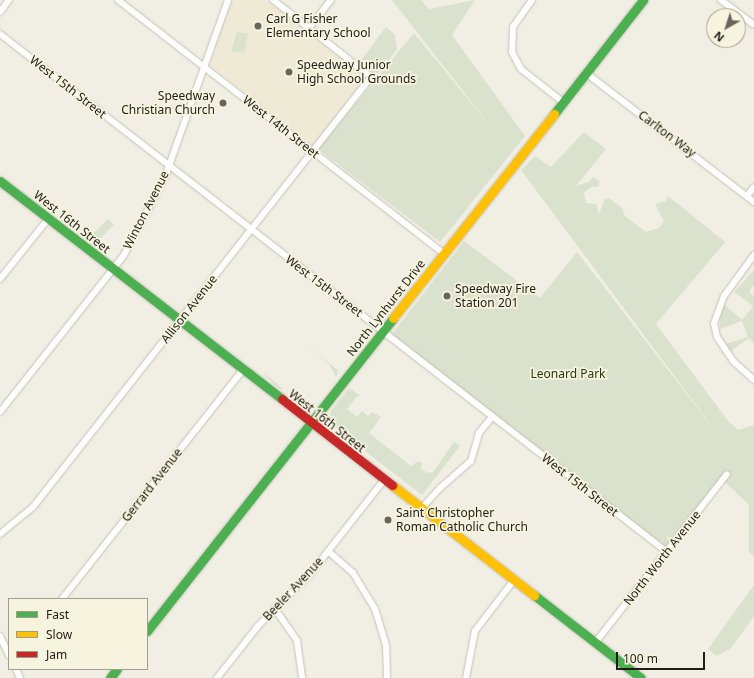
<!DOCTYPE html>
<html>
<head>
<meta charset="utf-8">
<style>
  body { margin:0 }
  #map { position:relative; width:754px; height:678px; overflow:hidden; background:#f1efe4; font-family:"Noto Sans",sans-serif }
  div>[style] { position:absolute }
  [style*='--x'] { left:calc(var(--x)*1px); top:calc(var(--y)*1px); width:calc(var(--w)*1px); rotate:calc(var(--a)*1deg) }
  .built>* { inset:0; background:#eeead6 }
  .green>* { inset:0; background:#dae1cd; transform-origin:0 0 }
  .roads { filter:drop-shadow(0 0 1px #c4c2ba) drop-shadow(0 0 1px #c4c2ba) }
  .street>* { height:6px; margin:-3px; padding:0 3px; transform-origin:3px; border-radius:3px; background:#fdfdfb }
  .fast>* { height:9px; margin:-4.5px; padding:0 4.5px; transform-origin:4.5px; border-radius:4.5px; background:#4caf50 }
  .slow>* { height:9px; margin:-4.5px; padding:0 4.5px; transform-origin:4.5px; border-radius:4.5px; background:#ffc107 }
  .jam>* { height:9px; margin:-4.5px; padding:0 4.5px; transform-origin:4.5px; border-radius:4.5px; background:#c62828 }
  .dots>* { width:11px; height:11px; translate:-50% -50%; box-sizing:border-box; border:2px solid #f6f3df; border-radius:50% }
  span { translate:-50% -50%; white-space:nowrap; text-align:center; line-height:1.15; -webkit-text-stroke:3.5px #f6f3df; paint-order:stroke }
  .poi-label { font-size:12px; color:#1e1d16 }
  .left { translate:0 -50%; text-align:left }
  .right { translate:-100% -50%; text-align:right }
  .street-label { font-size:12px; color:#1e1d16 }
  .park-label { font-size:12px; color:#253a0a }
  .legend { position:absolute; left:8px; top:598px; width:140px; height:72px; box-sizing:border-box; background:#f6f3df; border:1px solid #a09d8f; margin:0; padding:5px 7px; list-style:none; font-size:12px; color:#1e1d16 }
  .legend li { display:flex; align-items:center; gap:8px; height:20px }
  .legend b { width:20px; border:1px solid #a09d8f }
  .north { position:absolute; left:706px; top:8px; width:40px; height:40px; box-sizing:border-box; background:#f6f3df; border:1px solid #a09d8f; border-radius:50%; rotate:219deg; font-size:11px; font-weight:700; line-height:16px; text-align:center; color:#1e1d16 }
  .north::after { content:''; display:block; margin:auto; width:14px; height:18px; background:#68665e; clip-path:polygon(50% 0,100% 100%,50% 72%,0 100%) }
  .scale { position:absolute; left:616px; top:652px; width:89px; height:18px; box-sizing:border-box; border:2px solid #1e1d16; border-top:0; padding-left:5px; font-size:12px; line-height:14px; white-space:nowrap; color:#1e1d16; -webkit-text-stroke:3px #f6f3df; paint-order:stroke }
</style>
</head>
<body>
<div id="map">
  <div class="built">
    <i style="clip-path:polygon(232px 0,266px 0,367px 78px,314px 146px,210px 65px)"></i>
  </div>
  <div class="green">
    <i style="clip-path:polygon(392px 0,421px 0,429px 9px,475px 0,452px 35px,525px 136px,440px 242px,318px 149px,414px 33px,494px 131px)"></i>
    <i style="clip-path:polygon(386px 27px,395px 35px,397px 49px,376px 77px,370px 72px,373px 70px,359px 63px)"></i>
    <i style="clip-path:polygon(237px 32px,248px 34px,244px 53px,231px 51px)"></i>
    <i style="clip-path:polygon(584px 132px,606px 149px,576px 186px,589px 182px,593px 177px,600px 182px,598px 187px,591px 187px,584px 193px,586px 203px,596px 204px,599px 214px,604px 200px,609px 198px,622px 208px,625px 216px,646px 232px,659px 228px,664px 221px,655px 204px,666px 201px,668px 196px,725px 242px,656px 324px,728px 421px,738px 430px,754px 425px,754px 556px,749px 552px,749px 505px,725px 482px,727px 479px,724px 478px,667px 552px,390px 337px,464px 241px,540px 298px,577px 252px,722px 440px,521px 170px,535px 156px,551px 167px)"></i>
    <i style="left:108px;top:219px;width:8px;height:24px;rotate:45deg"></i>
    <i style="clip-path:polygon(754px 270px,754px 285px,749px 292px,754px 296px,754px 344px,749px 338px,731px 351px,726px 344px,748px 337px,742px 321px,720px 329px,720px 315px,724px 304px,742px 320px,753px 306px,734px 292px)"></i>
    <i style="clip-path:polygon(296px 337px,339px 371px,336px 377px,329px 364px)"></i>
    <i style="clip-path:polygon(264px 374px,264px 373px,283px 389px,279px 389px)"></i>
    <i style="clip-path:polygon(349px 388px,361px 396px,357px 396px,347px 409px,357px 417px,362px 411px,368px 416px,372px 412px,381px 417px,369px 433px,411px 466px,418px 461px,423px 464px,420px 468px,428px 473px,433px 472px,454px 442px,460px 446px,422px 495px,328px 423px,331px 411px)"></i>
    <i style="clip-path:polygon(289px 393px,294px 397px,308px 407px,292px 400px)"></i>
    <i style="clip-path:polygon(754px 585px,754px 616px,731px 648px,717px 656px,708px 649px)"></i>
  </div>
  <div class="roads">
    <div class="street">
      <i style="--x:118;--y:0;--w:413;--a:37.9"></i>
      <i style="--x:532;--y:0;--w:33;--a:125"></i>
      <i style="--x:513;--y:27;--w:25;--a:92"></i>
      <i style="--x:512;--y:52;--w:19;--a:62"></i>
      <i style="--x:521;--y:69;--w:53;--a:38.2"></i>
      <i style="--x:721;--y:0;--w:41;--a:37.1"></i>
      <i style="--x:0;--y:12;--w:15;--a:-53"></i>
      <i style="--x:309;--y:28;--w:36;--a:-52"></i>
      <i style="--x:0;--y:34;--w:845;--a:37.83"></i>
      <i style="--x:586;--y:73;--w:212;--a:37.5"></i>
      <i style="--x:747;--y:196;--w:11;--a:-52"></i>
      <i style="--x:754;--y:255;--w:51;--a:126.2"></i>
      <i style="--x:724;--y:296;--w:29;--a:110"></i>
      <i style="--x:714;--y:323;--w:14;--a:78"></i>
      <i style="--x:717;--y:337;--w:30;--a:56"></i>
      <i style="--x:734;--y:362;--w:27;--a:42"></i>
      <i style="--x:0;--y:279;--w:77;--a:-51.3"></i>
      <i style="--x:0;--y:412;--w:200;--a:-51.7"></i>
      <i style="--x:124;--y:255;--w:88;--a:-62.3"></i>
      <i style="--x:165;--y:177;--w:188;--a:-70.4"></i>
      <i style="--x:421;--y:509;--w:28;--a:-48"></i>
      <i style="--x:440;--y:488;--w:41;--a:-41.1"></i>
      <i style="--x:471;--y:461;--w:29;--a:-74"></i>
      <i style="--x:479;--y:433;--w:21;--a:-51"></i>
      <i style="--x:0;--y:534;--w:43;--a:-39.3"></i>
      <i style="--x:33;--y:507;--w:547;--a:-51.83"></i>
      <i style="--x:371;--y:77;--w:125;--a:-141.8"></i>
      <i style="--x:328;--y:551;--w:33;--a:41"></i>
      <i style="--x:353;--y:573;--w:42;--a:58.6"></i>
      <i style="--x:375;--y:609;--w:39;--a:73"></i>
      <i style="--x:386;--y:646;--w:32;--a:88"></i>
      <i style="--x:62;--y:599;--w:290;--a:-51.7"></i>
      <i style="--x:275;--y:609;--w:39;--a:55"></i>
      <i style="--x:297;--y:641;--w:37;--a:82"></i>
      <i style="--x:0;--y:636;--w:21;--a:65"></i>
      <i style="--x:595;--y:643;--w:214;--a:-52"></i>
      <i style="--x:16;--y:669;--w:10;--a:66"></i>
      <i style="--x:217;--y:678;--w:66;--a:-51.7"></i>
      <i style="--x:258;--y:626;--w:75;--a:-45"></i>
      <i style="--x:311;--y:573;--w:118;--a:-51.9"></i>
      <i style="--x:466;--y:678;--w:48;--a:-79.2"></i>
      <i style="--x:475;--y:631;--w:64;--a:-52.6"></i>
    </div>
    <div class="fast">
      <i style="--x:554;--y:114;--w:145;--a:-52"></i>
      <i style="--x:0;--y:181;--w:356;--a:37.7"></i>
      <i style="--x:534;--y:595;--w:135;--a:37.8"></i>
      <i style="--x:147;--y:631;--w:398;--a:-51.8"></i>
      <i style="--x:110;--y:678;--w:11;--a:-52"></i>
    </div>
    <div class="slow">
      <i style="--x:393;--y:318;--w:260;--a:-51.7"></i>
      <i style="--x:392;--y:485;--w:180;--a:37.8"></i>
    </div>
    <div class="jam">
      <i style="--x:282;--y:399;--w:140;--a:38"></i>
    </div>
  </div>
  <div class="dots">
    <i style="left:258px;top:26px;background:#68665e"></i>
    <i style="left:289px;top:72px;background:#68665e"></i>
    <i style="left:223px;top:103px;background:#68665e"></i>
    <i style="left:447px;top:296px;background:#68665e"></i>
    <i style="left:388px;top:520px;background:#68665e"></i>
  </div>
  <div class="poi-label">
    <span class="left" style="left:266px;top:26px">Carl G Fisher<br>Elementary School</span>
    <span class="left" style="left:297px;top:72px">Speedway Junior<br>High School Grounds</span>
    <span class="right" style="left:215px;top:103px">Speedway<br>Christian Church</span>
    <span class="left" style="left:455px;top:296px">Speedway Fire<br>Station 201</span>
    <span class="left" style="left:396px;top:520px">Saint Christopher<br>Roman Catholic Church</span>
  </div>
  <div class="street-label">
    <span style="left:68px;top:87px;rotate:38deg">West 15th Street</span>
    <span style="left:281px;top:127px;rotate:38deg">West 14th Street</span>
    <span style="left:667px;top:134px;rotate:37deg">Carlton Way</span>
    <span style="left:146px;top:210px;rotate:-63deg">Winton Avenue</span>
    <span style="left:72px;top:222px;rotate:38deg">West 16th Street</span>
    <span style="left:324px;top:286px;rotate:37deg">West 15th Street</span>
    <span style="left:386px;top:308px;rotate:-52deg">North Lynhurst Drive</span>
    <span style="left:189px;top:309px;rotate:-52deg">Allison Avenue</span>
    <span style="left:327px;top:421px;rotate:38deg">West 16th Street</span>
    <span style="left:152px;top:485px;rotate:-52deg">Gerrard Avenue</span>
    <span style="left:580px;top:485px;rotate:38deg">West 15th Street</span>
    <span style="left:662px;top:558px;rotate:-52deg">North Worth Avenue</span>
    <span style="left:293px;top:589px;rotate:-47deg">Beeler Avenue</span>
  </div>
  <div class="park-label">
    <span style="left:568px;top:374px">Leonard Park</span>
  </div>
  <ul class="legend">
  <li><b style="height:5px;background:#4caf50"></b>Fast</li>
  <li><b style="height:5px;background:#ffc107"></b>Slow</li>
  <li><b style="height:5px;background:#c62828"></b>Jam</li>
  </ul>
  <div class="north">N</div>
  <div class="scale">100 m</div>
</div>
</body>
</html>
